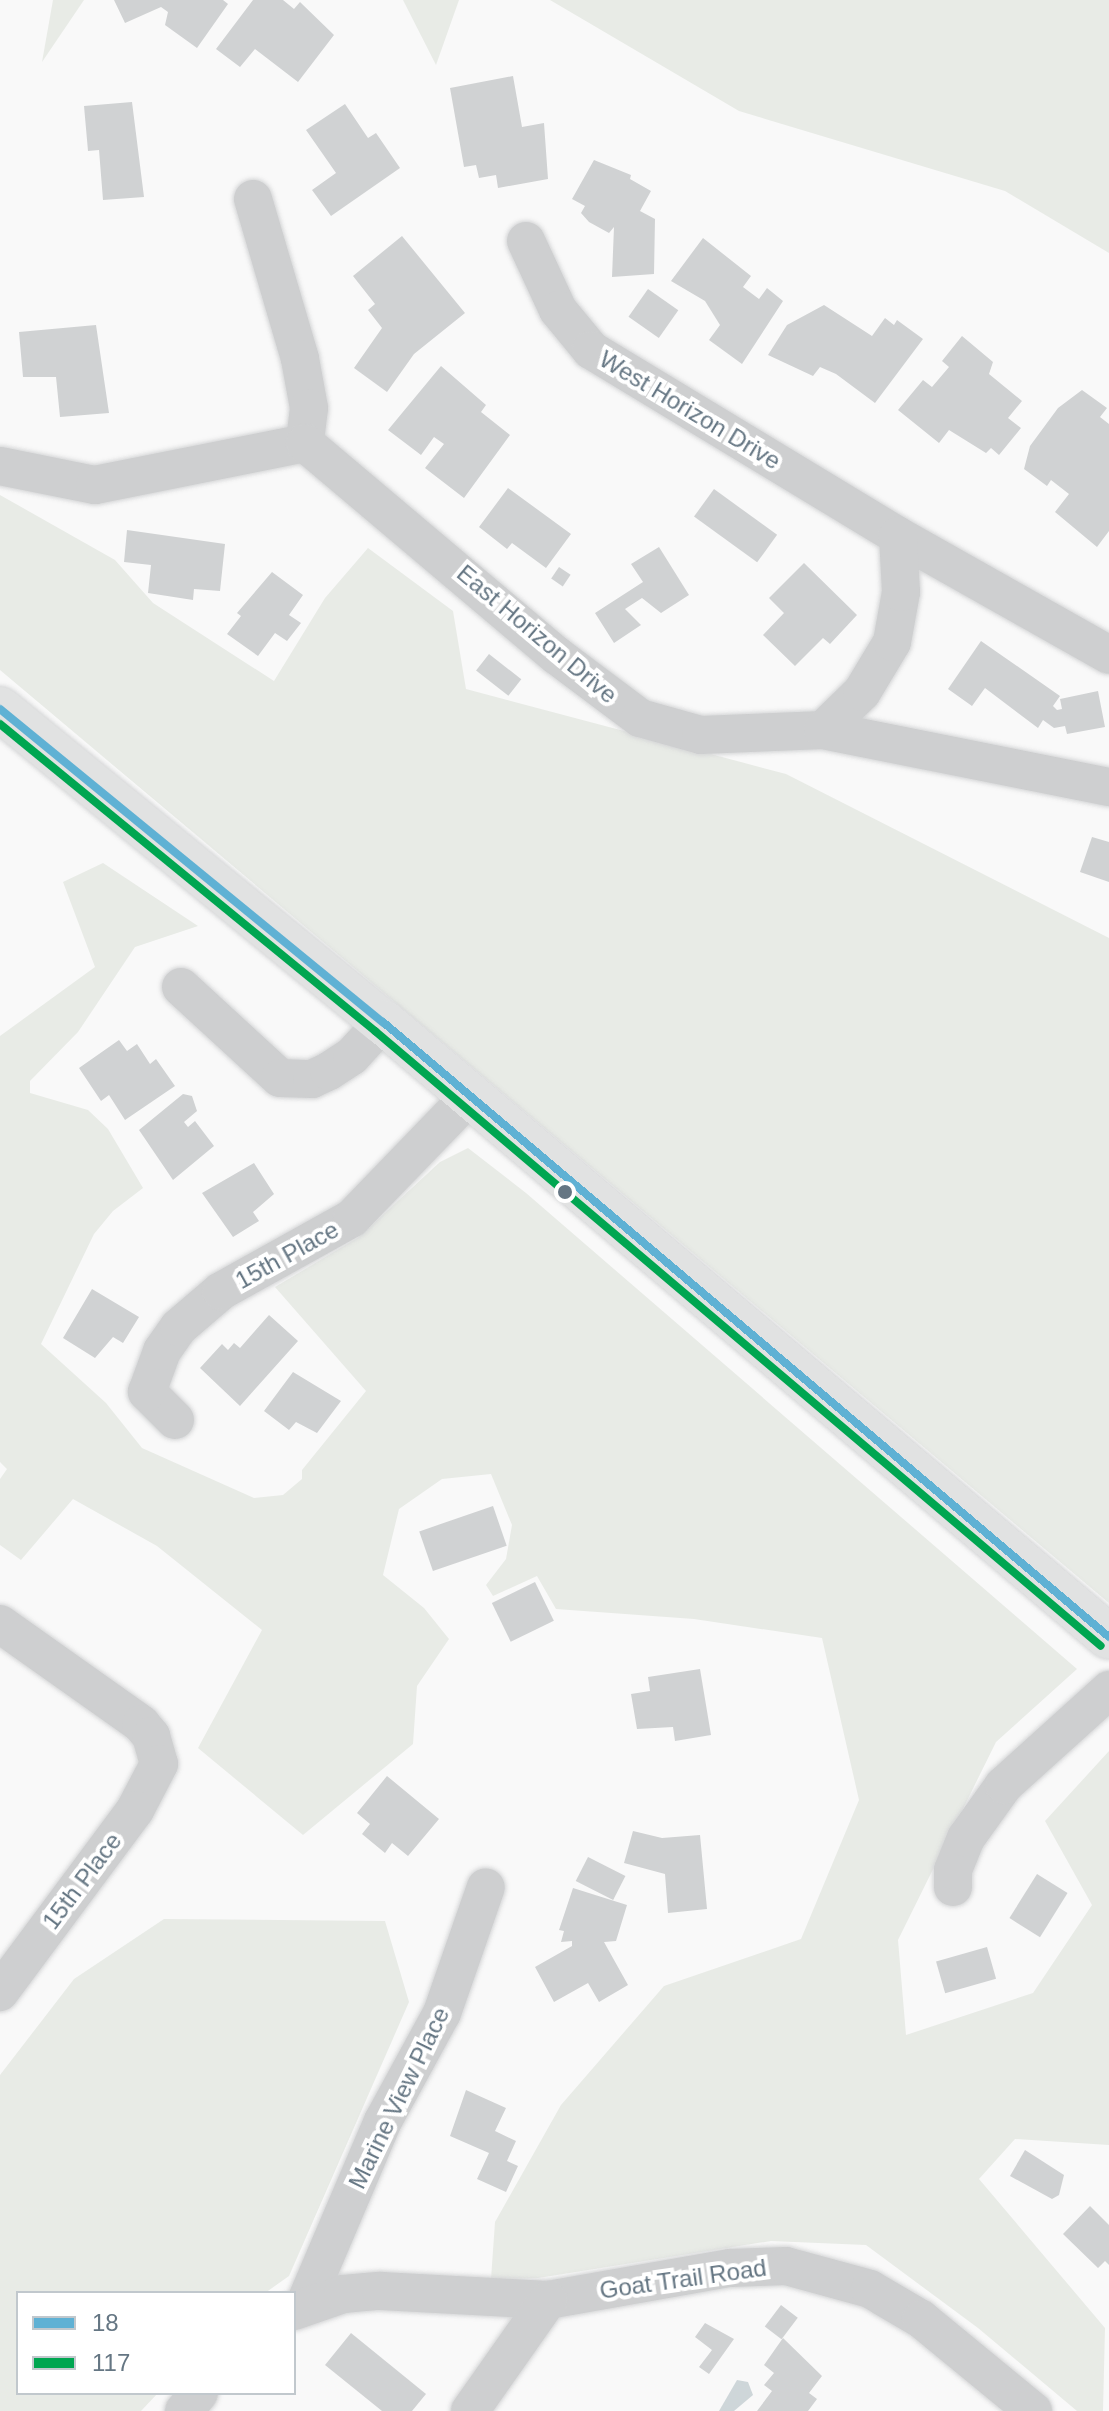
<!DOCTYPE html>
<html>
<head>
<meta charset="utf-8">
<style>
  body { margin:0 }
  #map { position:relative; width:1109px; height:2411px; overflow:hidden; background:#f9f9f9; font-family:Helvetica,sans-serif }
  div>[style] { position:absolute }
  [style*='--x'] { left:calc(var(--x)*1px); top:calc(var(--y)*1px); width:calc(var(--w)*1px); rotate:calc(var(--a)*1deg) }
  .green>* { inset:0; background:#e8ebe6 }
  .water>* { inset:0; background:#ced6d9 }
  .building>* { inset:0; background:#d0d2d3; transform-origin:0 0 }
  .roads { filter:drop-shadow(0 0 2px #d5d6d7) drop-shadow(0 0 2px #d5d6d7) }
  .minor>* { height:38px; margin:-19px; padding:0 19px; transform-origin:19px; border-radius:19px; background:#cecfd0 }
  .major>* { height:44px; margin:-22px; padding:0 22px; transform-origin:22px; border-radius:22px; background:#e1e2e2 }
  .bus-1>* { height:8px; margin:-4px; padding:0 4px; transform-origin:4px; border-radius:4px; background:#5fb1d4 }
  .bus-2>* { height:8px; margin:-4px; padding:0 4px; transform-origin:4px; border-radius:4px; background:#00a651 }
  .dots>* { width:22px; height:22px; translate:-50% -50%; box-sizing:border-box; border:4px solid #fff; border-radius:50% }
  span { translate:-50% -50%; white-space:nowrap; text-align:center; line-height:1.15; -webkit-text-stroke:8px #fff; paint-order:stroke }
  .street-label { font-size:24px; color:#657683 }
  .legend { position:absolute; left:16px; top:2291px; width:280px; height:104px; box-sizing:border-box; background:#fff; border:2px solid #c1c8cd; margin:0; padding:10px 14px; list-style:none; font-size:24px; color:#657683 }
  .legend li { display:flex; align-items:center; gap:16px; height:40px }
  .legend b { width:40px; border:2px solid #c1c8cd }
</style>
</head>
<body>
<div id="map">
  <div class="green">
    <i style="clip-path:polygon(53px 0,84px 0,42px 62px)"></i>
    <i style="clip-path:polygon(403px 0,459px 0,436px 65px)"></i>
    <i style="clip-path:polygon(550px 0,1109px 0,1109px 253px,1005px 191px,739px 111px)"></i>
    <i style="clip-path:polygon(0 495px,115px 560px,153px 603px,274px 681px,325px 598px,368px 548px,453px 611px,466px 689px,786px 774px,1109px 938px,1109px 1603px,0 670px)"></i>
    <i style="clip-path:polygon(103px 863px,198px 926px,135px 947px,78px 1032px,30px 1081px,30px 1093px,88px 1110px,108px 1129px,143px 1188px,113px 1211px,94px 1234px,41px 1344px,106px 1403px,142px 1448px,254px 1498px,283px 1495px,302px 1479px,302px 1470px,366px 1391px,275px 1287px,359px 1237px,440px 1162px,468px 1148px,526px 1193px,1077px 1669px,996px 1742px,898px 1940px,906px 2035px,1033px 1993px,1092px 1905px,1045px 1821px,1109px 1751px,1109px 2145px,1015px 2139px,979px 2179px,1105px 2328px,1103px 2411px,1077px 2411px,978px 2328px,866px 2245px,771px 2241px,538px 2278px,491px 2279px,495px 2222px,561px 2105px,664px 1986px,801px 1939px,859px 1800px,822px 1638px,694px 1619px,556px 1609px,537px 1576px,493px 1596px,486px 1585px,506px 1559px,512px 1525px,491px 1474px,442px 1479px,399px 1509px,383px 1575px,424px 1608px,449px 1639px,417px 1686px,413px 1744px,303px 1835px,198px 1748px,262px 1630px,157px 1546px,73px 1499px,21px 1560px,0 1545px,0 1479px,7px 1469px,0 1462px,0 1036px,95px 967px,63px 882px)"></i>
    <i style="clip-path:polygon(164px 1919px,385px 1921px,409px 2002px,289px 2276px,265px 2293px,18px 2293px,18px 2393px,158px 2393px,141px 2411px,0 2411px,0 2075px,74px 1979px)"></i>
  </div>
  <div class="water">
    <i style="clip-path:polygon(737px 2380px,748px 2382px,753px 2395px,734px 2411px,719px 2411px)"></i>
  </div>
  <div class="building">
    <i style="clip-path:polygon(114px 0,223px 0,228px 4px,197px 48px,165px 25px,168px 12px,161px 7px,125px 23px)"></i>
    <i style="clip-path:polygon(253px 0,283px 0,294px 9px,300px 2px,334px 35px,298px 82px,255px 49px,240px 67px,216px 49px)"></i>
    <i style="clip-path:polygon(513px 76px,522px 127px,544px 123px,548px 179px,498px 188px,496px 175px,479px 178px,476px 165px,464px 167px,450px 88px)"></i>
    <i style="clip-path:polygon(132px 102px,144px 197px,103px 200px,99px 150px,88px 151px,84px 106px)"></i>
    <i style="clip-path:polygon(345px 104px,368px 138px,376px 133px,400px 168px,331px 216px,312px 190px,336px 173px,306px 130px)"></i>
    <i style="clip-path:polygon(594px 160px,631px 175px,630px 179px,651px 191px,640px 211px,655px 219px,654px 274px,612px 277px,614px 227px,609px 233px,589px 222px,581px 213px,585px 206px,572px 199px)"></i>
    <i style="clip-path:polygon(402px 236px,465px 313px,414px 354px,387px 392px,354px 368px,382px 328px,368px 310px,375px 304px,353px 276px)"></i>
    <i style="clip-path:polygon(703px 238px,751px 276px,743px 287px,759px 299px,767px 288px,783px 301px,742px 364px,709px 340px,720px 325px,705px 301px,671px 281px)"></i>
    <i style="left:648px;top:289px;width:37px;height:34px;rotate:35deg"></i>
    <i style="clip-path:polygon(824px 305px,872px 336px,885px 318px,894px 325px,897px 320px,923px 339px,875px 403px,836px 374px,820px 367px,813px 376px,768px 355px,787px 325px)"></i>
    <i style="clip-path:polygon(96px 325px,109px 413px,60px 417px,56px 377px,23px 377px,19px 332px)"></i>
    <i style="clip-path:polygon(962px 336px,993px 362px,989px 374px,1022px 401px,1008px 418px,1021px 428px,999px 455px,991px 448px,986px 453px,949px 430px,939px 443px,898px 410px,923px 380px,932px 387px,949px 367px,942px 361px)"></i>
    <i style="clip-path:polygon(441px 366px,486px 405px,481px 412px,510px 435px,464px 498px,425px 468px,444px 444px,434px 437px,421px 455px,388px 430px)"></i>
    <i style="clip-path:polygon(1082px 390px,1107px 408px,1100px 417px,1109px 424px,1109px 531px,1097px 547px,1055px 512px,1069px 494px,1051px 480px,1047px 486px,1024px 469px,1030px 446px,1058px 408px)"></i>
    <i style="clip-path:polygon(508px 488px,571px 534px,546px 568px,512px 543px,507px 549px,479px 527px)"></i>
    <i style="left:714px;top:489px;width:78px;height:34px;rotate:36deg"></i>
    <i style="clip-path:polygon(127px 530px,225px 544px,220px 591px,194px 589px,193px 600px,148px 593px,151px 565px,124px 562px)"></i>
    <i style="clip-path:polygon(659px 547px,689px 595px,661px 613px,642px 598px,625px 609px,641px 625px,614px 643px,595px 613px,643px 582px,631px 564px)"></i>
    <i style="clip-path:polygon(804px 563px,857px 615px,830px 644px,823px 638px,795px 666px,763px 635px,784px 613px,769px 598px)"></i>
    <i style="left:559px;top:567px;width:14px;height:14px;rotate:34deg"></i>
    <i style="clip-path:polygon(272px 572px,303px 595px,289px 615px,301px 623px,287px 641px,275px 633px,258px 656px,227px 634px,241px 616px,237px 613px)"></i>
    <i style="clip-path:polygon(981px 641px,1060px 696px,1053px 706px,1057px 710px,1062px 709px,1060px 699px,1098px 691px,1105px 727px,1067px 734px,1065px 726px,1054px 728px,1043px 720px,1038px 728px,985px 688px,972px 706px,948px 689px)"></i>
    <i style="left:489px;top:654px;width:41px;height:21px;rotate:38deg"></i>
    <i style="clip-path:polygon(1092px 837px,1109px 842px,1109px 882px,1080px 872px)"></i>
    <i style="clip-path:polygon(119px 1040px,127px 1051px,137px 1044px,150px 1064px,156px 1059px,175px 1086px,125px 1120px,109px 1095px,101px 1101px,79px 1068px)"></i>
    <i style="clip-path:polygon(183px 1094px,192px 1096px,197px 1111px,184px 1122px,188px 1127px,195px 1121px,214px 1146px,173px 1180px,139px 1130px)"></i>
    <i style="clip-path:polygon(254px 1163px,274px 1194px,253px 1212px,259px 1221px,233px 1237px,202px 1193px)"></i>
    <i style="clip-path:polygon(92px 1289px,139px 1317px,123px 1343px,113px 1337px,95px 1358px,63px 1338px)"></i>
    <i style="clip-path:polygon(269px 1315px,298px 1341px,240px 1406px,200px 1368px,222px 1344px,228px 1350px,234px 1343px,240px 1348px)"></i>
    <i style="clip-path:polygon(293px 1372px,341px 1401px,317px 1433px,296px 1422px,289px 1430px,264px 1411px)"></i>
    <i style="left:493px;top:1506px;width:42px;height:78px;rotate:71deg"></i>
    <i style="left:535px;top:1582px;width:43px;height:48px;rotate:64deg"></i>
    <i style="clip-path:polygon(700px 1669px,711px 1735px,675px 1741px,673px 1727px,637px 1729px,631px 1694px,650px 1691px,648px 1677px)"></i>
    <i style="clip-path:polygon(387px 1776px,439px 1819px,408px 1856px,392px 1843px,385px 1853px,362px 1834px,370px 1824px,357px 1813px)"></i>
    <i style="clip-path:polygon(633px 1831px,662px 1838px,700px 1835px,707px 1909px,668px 1913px,665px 1874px,624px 1863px)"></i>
    <i style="left:588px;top:1857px;width:42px;height:27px;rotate:27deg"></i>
    <i style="left:1037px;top:1874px;width:36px;height:52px;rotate:32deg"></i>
    <i style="clip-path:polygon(573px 1888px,627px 1905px,616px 1941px,604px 1942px,628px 1985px,599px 2002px,588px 1983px,554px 2002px,535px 1967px,572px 1946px,572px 1941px,561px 1942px,564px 1931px,559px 1930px)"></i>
    <i style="left:987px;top:1947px;width:33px;height:53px;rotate:74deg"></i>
    <i style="clip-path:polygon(466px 2090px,506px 2108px,495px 2131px,516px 2141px,507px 2161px,518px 2166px,506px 2192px,477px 2179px,489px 2153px,450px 2136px)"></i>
    <i style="clip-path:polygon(1025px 2150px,1064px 2175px,1059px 2195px,1052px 2199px,1010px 2176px)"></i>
    <i style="clip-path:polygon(1090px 2206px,1109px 2225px,1109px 2265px,1105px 2261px,1098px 2268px,1063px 2234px)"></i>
    <i style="left:781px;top:2305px;width:21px;height:27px;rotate:37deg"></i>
    <i style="clip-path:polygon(705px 2323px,734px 2339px,709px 2374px,699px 2367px,712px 2350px,695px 2337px)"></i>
    <i style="clip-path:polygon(351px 2333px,426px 2394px,412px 2411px,382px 2411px,325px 2365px)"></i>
    <i style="clip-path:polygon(783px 2338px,822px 2376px,809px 2393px,817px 2399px,808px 2411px,757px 2411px,772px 2391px,764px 2385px,774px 2373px,764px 2365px)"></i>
  </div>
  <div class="roads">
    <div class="minor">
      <i style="--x:253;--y:199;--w:167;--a:73.6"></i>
      <i style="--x:300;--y:359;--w:50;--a:79.6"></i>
      <i style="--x:309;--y:408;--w:35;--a:97"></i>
      <i style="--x:526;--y:241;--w:76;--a:65.1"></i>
      <i style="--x:558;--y:310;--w:52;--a:50.5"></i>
      <i style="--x:591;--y:350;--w:359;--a:31.2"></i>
      <i style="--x:898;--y:536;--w:242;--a:29.4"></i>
      <i style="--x:0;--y:466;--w:97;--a:11.3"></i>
      <i style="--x:95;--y:485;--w:214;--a:-11.3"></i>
      <i style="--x:305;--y:443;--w:329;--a:40.2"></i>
      <i style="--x:556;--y:655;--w:105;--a:36.9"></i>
      <i style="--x:640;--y:718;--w:63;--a:15.6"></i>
      <i style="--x:701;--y:735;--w:122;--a:-2.3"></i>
      <i style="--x:823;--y:730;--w:292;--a:11.3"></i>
      <i style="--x:823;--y:730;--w:54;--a:-44.3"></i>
      <i style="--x:862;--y:692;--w:58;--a:-59"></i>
      <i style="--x:892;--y:642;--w:51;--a:-79.8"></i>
      <i style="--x:901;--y:592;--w:56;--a:-93.1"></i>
      <i style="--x:181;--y:987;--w:134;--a:42.6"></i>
      <i style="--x:280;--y:1078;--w:32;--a:2"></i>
      <i style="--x:312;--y:1079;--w:19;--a:-25"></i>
      <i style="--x:329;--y:1071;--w:27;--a:-33"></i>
      <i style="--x:352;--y:1056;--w:46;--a:-47.6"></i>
      <i style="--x:175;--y:1420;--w:40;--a:-135"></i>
      <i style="--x:147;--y:1392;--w:44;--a:-69.9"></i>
      <i style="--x:162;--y:1351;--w:29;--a:-55"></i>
      <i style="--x:179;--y:1327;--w:55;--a:-40.6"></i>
      <i style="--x:221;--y:1291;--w:150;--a:-29.1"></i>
      <i style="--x:352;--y:1218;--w:170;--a:-46"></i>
      <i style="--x:0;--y:1624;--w:173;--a:35.3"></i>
      <i style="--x:141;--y:1724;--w:16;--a:50"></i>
      <i style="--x:151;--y:1736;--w:29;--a:74"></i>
      <i style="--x:159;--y:1764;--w:52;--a:117.6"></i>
      <i style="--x:135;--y:1810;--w:227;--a:126.6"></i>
      <i style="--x:953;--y:1887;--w:17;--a:-90"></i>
      <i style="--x:953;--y:1870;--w:35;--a:-68"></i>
      <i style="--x:966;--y:1838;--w:65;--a:-54.4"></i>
      <i style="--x:1004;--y:1785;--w:142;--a:-42.1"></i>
      <i style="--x:304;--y:2306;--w:201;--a:-66.9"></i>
      <i style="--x:383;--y:2121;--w:123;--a:-61.4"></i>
      <i style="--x:442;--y:2013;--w:133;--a:-70.8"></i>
      <i style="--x:294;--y:2311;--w:52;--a:-19.1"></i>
      <i style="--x:343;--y:2294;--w:38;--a:-5"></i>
      <i style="--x:381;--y:2291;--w:167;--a:3.1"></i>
      <i style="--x:548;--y:2300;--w:185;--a:-10"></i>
      <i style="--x:730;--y:2268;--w:56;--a:-2"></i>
      <i style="--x:786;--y:2266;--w:87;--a:15.3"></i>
      <i style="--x:870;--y:2289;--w:59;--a:30.5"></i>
      <i style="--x:921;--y:2319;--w:145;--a:39.4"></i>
      <i style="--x:184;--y:2411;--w:23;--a:-50"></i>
      <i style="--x:470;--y:2411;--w:136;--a:-54.9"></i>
    </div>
    <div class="major">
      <i style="--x:0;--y:709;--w:495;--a:39.3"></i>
      <i style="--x:383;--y:1022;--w:951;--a:40.27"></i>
    </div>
  </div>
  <div class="bus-1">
    <i style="--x:0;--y:709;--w:495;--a:39.3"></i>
    <i style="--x:383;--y:1022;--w:951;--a:40.27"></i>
  </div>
  <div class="bus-2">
    <i style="--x:0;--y:724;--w:485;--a:39.3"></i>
    <i style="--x:375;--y:1031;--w:951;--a:40.27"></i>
  </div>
  <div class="dots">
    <i style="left:565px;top:1192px;background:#657683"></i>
  </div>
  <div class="street-label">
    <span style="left:690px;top:410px;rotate:31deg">West Horizon Drive</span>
    <span style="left:537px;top:634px;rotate:40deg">East Horizon Drive</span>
    <span style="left:287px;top:1255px;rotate:-29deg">15th Place</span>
    <span style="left:82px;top:1881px;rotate:-53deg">15th Place</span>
    <span style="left:399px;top:2098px;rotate:-64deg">Marine View Place</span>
    <span style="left:683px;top:2279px;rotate:-8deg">Goat Trail Road</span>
  </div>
  <ul class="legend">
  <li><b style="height:10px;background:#5fb1d4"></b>18</li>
  <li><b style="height:10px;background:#00a651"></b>117</li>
  </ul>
</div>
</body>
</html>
